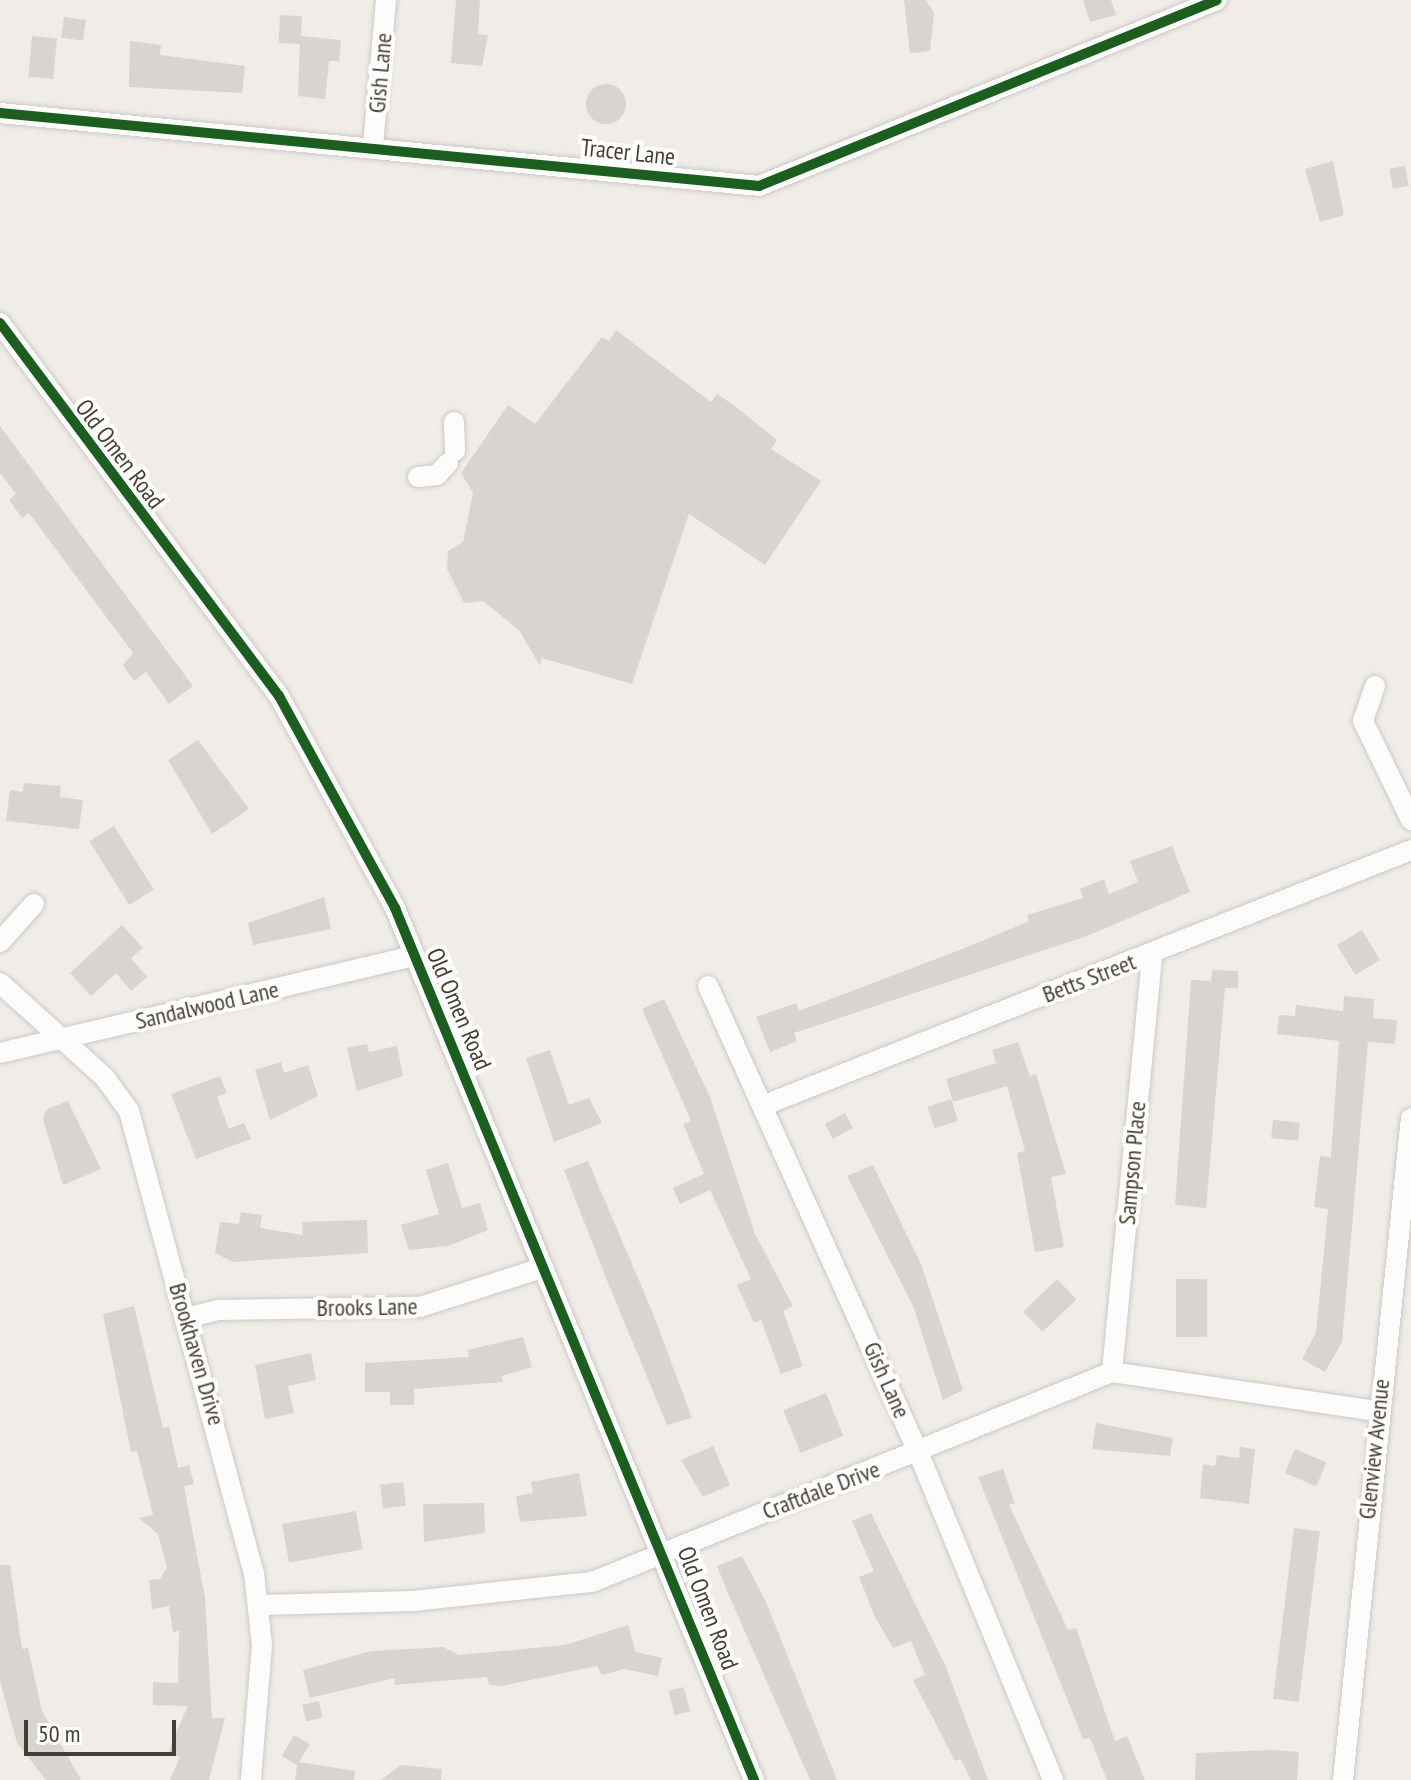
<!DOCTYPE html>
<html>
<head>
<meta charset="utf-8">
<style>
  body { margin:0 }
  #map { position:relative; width:1411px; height:1780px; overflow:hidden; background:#f0ede8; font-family:"PT Sans Narrow",sans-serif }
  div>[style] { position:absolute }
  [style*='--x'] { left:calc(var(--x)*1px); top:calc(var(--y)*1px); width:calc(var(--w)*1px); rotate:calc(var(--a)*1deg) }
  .building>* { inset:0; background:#d8d4cf; transform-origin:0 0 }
  .round { border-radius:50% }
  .roads { filter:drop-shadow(0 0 2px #cdc9c4) drop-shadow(0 0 2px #cdc9c4) }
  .minor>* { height:20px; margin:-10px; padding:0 10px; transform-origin:10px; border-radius:10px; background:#fdfcfc }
  .cycleway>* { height:10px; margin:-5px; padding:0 5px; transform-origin:5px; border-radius:5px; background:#1b5e20 }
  span { translate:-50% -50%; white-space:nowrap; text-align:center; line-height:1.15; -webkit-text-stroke:8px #fff; paint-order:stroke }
  .street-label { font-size:24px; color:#473d34 }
  .scale { position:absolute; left:24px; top:1720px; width:152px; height:36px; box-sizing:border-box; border:4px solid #473d34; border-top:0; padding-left:10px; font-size:24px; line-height:28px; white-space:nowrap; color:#473d34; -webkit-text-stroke:6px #fff; paint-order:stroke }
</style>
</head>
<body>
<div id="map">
  <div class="building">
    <i style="clip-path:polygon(456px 0,480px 0,478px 34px,488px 35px,482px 66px,451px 63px)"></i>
    <i style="clip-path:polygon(904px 0,926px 0,934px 13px,930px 51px,910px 53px)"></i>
    <i style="clip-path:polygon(1083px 0,1111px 0,1116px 15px,1090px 22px)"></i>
    <i style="left:280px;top:15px;width:22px;height:28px;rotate:3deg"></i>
    <i style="left:64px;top:17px;width:22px;height:21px;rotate:8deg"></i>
    <i style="left:32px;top:36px;width:25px;height:41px;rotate:5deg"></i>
    <i style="clip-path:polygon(300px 36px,341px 40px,339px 61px,329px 61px,325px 99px,298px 96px)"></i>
    <i style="clip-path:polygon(130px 41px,161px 45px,160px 55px,245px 66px,242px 93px,129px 87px)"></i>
    <i class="round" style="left:586px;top:84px;width:40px;height:40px"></i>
    <i style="clip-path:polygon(1333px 161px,1344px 215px,1320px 222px,1305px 169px)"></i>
    <i style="left:1405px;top:166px;width:20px;height:16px;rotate:79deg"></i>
    <i style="clip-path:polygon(616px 330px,711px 402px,717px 394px,735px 406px,777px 440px,771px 449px,821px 481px,765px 565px,689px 514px,632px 684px,542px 658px,540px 666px,519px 630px,483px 601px,464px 603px,447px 569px,448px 551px,463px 542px,473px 493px,461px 473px,508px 405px,535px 424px,602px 337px,609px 341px)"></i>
    <i style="clip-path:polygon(0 426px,193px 686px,169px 704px,146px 672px,134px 681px,123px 665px,133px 653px,29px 513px,22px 518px,9px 500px,16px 494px,0 473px)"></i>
    <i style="clip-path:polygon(198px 740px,249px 809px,212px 834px,168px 760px)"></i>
    <i style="clip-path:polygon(24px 783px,61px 786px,60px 797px,83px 800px,79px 829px,6px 821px,10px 790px,23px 792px)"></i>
    <i style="left:114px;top:826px;width:75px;height:29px;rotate:58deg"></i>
    <i style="clip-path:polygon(1172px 846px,1190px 892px,1087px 936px,794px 1033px,797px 1041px,770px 1052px,756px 1017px,796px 1003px,799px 1011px,965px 948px,1029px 921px,1027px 915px,1083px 898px,1080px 889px,1104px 879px,1109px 894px,1138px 882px,1130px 861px)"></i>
    <i style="clip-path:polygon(324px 897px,331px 929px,253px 945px,248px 923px)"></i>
    <i style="clip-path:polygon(122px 925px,143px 948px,131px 958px,147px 977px,131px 991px,116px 973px,91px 996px,70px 973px)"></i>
    <i style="left:1362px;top:930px;width:35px;height:29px;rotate:59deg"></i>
    <i style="clip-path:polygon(1212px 970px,1238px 971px,1238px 988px,1225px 988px,1206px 1208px,1175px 1205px,1191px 980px,1211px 981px)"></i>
    <i style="clip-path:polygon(1344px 996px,1374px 999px,1373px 1018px,1397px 1020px,1395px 1044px,1368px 1042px,1342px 1342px,1325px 1372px,1302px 1359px,1316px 1332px,1328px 1209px,1314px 1207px,1320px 1156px,1331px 1157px,1339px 1041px,1277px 1034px,1279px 1015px,1295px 1016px,1296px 1005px,1343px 1011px)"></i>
    <i style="clip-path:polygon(664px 999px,710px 1097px,755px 1234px,793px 1306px,783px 1311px,803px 1366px,781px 1374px,761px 1320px,754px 1323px,737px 1285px,751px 1279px,710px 1190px,680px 1204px,673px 1188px,704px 1174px,683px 1124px,691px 1121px,642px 1009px)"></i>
    <i style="clip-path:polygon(1018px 1042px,1030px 1076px,1036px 1074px,1066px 1174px,1051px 1177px,1064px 1247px,1035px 1252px,1017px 1153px,1025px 1151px,1007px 1086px,953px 1102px,946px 1079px,996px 1063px,992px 1050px)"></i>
    <i style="clip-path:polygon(367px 1044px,369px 1052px,397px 1046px,403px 1076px,357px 1091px,347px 1048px)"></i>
    <i style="clip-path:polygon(550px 1050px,569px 1105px,589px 1098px,602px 1123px,554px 1142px,526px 1058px)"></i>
    <i style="clip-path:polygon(281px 1062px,284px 1073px,308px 1065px,318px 1096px,270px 1120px,255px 1070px)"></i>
    <i style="clip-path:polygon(220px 1076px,227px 1093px,217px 1097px,229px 1129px,244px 1123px,251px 1139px,196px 1159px,171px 1094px)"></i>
    <i style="left:951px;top:1099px;width:23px;height:25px;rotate:72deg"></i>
    <i style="clip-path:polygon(68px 1101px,101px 1169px,63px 1185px,43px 1119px,47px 1109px)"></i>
    <i style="left:845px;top:1113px;width:17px;height:23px;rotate:62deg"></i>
    <i style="left:1273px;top:1120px;width:27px;height:18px;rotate:6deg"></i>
    <i style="clip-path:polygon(588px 1161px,652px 1311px,692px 1418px,667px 1425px,606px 1278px,564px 1170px)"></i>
    <i style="clip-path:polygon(448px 1163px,462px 1208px,480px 1203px,488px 1230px,448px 1246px,409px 1250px,401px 1225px,439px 1214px,426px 1170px)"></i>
    <i style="clip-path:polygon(873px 1165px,921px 1264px,963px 1390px,943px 1400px,914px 1308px,847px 1176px)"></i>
    <i style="clip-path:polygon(241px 1212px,262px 1215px,260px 1228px,303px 1235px,302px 1222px,367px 1220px,368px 1253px,233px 1262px,215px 1253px,220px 1222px,239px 1224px)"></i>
    <i style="left:1057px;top:1279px;width:28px;height:47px;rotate:46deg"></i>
    <i style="left:1176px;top:1279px;width:31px;height:58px"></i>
    <i style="clip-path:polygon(134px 1306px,163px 1428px,169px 1426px,178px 1468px,189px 1465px,194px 1484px,184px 1486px,205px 1598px,212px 1718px,225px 1718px,209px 1780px,170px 1780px,180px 1757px,169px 1753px,171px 1744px,188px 1706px,153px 1705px,153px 1682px,178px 1683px,179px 1631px,173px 1632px,169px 1606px,152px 1609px,149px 1580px,160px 1579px,167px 1568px,158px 1534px,139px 1518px,153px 1515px,137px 1451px,131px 1452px,103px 1314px)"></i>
    <i style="clip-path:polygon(523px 1337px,532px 1367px,501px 1376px,503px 1382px,414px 1389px,414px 1405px,390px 1405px,390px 1392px,365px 1392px,365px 1363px,469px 1357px,467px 1350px)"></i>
    <i style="clip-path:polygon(311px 1353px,316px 1380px,288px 1386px,294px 1413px,265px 1419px,255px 1365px)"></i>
    <i style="left:826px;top:1393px;width:46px;height:46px;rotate:68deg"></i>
    <i style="clip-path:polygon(1096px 1423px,1173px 1438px,1170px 1456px,1092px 1449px)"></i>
    <i style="clip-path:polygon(713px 1446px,730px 1485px,703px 1497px,681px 1460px)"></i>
    <i style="clip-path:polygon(1240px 1447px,1255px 1449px,1249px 1504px,1200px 1498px,1203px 1464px,1215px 1466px,1217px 1455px,1239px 1458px)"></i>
    <i style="left:1295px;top:1449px;width:34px;height:26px;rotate:23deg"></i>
    <i style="clip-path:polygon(1003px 1469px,1015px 1503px,1009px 1505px,1068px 1630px,1076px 1628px,1115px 1741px,1127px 1736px,1145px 1780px,1107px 1780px,1090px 1738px,1083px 1739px,978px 1477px)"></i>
    <i style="clip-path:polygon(579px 1473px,587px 1516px,520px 1522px,516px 1496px,533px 1493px,531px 1482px)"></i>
    <i style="left:403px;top:1482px;width:24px;height:23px;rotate:83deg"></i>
    <i style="clip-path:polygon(484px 1503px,485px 1533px,424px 1542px,423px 1504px)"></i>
    <i style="left:356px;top:1511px;width:39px;height:75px;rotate:80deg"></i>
    <i style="clip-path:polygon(871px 1513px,946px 1667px,988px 1780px,971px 1780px,961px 1759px,955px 1761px,913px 1680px,925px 1675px,911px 1641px,893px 1648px,875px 1617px,859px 1577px,874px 1571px,852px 1521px)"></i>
    <i style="left:1294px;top:1528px;width:26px;height:172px;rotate:7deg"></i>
    <i style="clip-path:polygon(742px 1556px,766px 1602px,837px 1780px,810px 1780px,727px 1591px,717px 1566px)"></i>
    <i style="clip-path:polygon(0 1565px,10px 1565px,22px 1649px,28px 1648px,42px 1711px,81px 1780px,46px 1780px,17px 1743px,0 1681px)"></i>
    <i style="clip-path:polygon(628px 1625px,636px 1652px,662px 1658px,658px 1676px,624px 1669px,602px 1675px,597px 1666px,502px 1686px,489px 1685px,487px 1677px,395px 1685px,395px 1678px,310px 1698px,303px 1670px,371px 1651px,443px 1647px,459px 1655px,565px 1645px)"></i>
    <i style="left:684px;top:1687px;width:25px;height:16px;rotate:76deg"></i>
    <i style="left:319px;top:1701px;width:17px;height:17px;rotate:77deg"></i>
    <i style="clip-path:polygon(294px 1735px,310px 1744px,299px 1762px,355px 1771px,354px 1780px,295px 1780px,297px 1765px,282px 1756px)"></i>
    <i style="clip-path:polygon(1272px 1750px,1299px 1752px,1297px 1780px,1195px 1780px,1196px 1753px)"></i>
    <i style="clip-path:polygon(401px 1765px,442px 1769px,441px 1780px,381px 1780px)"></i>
  </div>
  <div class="roads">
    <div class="minor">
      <i style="--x:0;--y:113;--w:763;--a:5.49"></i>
      <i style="--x:759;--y:186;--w:494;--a:-22.1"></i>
      <i style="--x:373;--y:146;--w:147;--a:-84.9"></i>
      <i style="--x:0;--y:323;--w:466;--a:53.2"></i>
      <i style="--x:279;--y:696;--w:242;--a:61.3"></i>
      <i style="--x:395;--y:908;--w:943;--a:67.62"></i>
      <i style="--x:454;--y:422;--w:29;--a:88"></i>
      <i style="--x:418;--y:477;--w:19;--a:-6"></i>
      <i style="--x:437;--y:475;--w:16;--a:-47"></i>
      <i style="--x:1375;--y:686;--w:37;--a:109"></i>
      <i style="--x:1363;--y:721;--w:110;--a:64.1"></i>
      <i style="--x:0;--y:942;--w:51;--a:-48.2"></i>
      <i style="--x:0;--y:983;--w:142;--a:42.1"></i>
      <i style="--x:105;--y:1078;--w:41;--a:54"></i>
      <i style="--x:129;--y:1111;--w:479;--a:74.9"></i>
      <i style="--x:254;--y:1573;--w:72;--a:83.7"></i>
      <i style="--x:262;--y:1645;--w:135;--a:94.7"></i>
      <i style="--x:708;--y:986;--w:511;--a:65.74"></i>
      <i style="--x:918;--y:1452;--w:355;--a:67.6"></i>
      <i style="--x:0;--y:1053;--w:426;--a:-13.2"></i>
      <i style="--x:767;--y:1104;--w:692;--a:-21.52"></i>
      <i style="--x:186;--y:1318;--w:34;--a:-14"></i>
      <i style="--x:219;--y:1310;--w:201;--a:-0.9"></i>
      <i style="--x:420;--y:1307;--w:128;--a:-17.7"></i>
      <i style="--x:1112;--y:1372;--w:420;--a:-84.5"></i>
      <i style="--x:259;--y:1605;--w:154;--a:-1.5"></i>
      <i style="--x:413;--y:1601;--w:180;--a:-6.1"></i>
      <i style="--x:592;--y:1582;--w:561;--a:-21.99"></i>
      <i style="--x:1112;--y:1372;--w:267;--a:8.4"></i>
      <i style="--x:1343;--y:1780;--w:665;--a:-84.14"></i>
    </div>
  </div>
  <div class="cycleway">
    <i style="--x:0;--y:113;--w:763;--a:5.49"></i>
    <i style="--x:759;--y:186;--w:494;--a:-22.1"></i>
    <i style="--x:0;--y:323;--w:466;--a:53.2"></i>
    <i style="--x:279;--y:696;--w:242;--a:61.3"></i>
    <i style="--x:395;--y:908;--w:943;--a:67.62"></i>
  </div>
  <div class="street-label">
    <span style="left:380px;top:73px;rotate:-85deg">Gish Lane</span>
    <span style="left:628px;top:152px;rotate:6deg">Tracer Lane</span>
    <span style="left:120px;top:454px;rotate:53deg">Old Omen Road</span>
    <span style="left:1089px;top:978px;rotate:-21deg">Betts Street</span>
    <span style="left:207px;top:1005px;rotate:-13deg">Sandalwood Lane</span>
    <span style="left:459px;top:1009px;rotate:67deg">Old Omen Road</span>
    <span style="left:1132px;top:1163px;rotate:-85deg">Sampson Place</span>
    <span style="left:367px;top:1307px;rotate:-1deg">Brooks Lane</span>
    <span style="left:197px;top:1354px;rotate:74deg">Brookhaven Drive</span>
    <span style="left:887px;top:1380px;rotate:66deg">Gish Lane</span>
    <span style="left:1374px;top:1449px;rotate:-84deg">Glenview Avenue</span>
    <span style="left:821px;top:1490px;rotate:-21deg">Craftdale Drive</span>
    <span style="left:708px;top:1608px;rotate:69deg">Old Omen Road</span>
  </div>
  <div class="scale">50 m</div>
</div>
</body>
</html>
